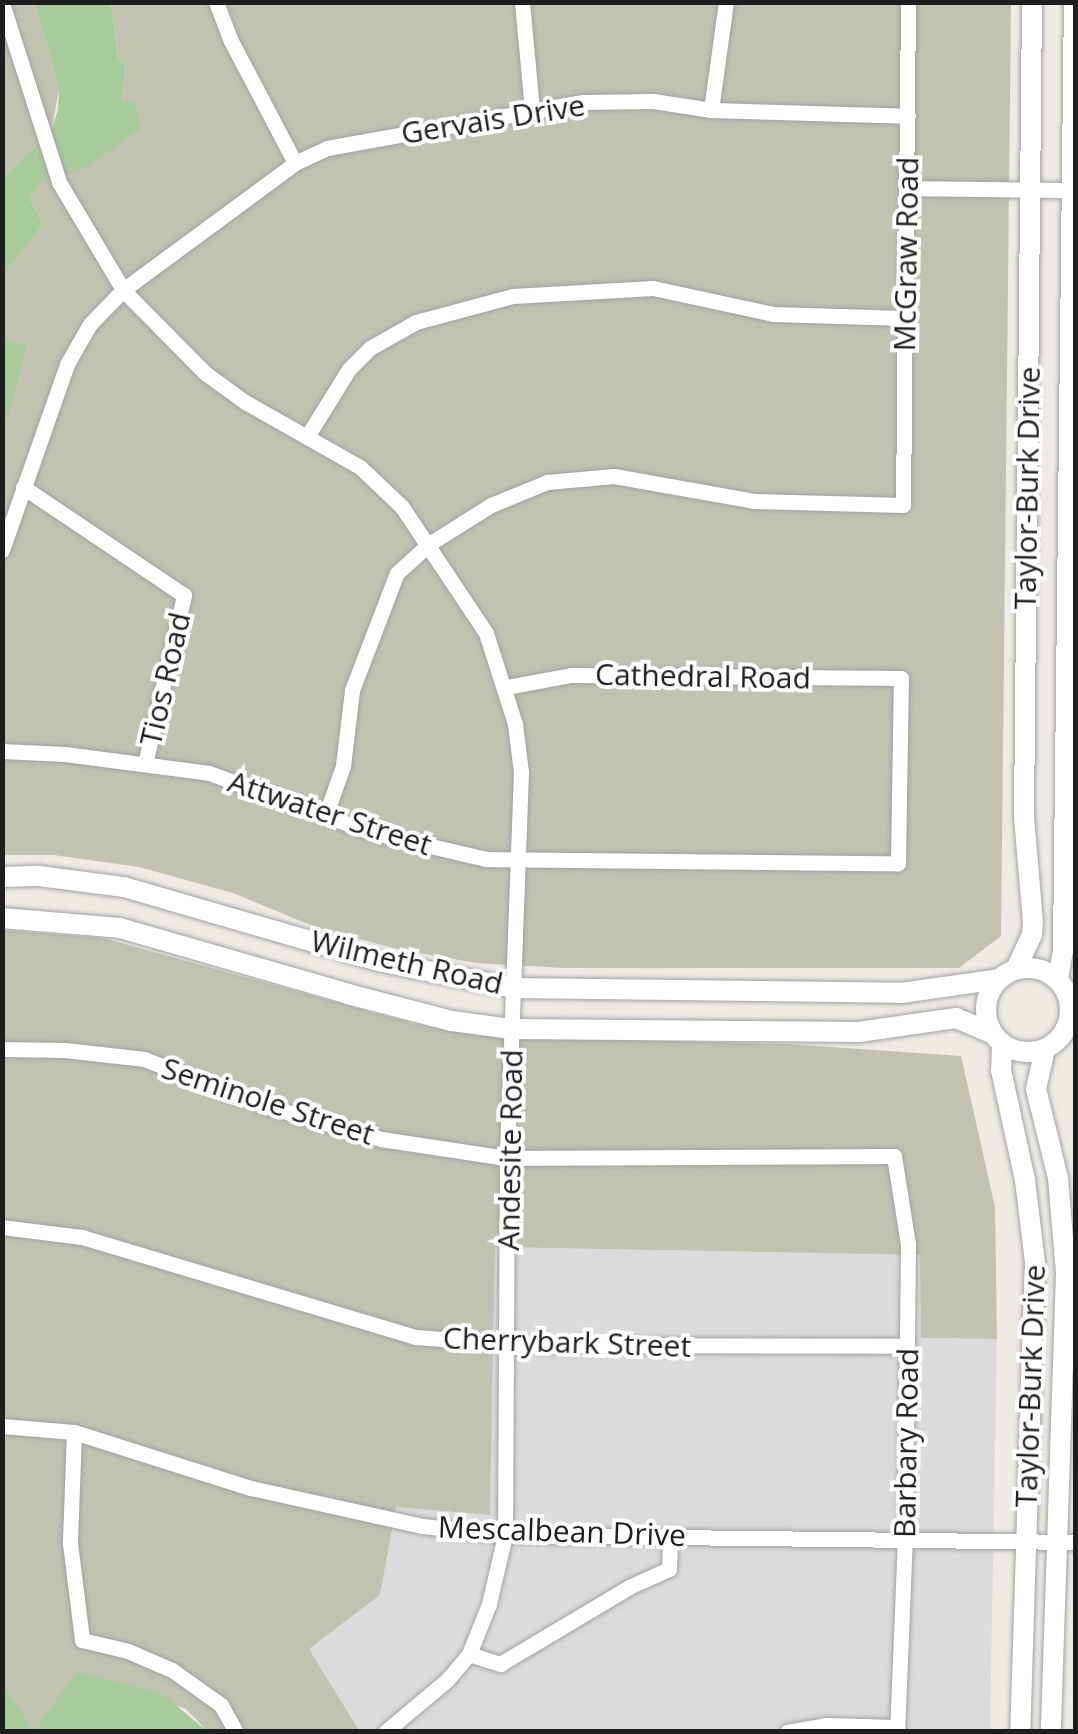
<!DOCTYPE html>
<html>
<head>
<meta charset="utf-8">
<style>
  body { margin:0 }
  #map { position:relative; width:1078px; height:1734px; overflow:hidden; background:#eeebe5; font-family:"Open Sans",sans-serif }
  div>[style] { position:absolute }
  [style*='--x'] { left:calc(var(--x)*1px); top:calc(var(--y)*1px); width:calc(var(--w)*1px); rotate:calc(var(--a)*1deg) }
  .residential>* { inset:0; background:#dcdbdb }
  .construction>* { inset:0; background:#c2c2b1 }
  .forest>* { inset:0; background:#a8cb9c }
  .roads { filter:drop-shadow(0 0 2px #a2a2a2) drop-shadow(0 0 2px #a2a2a2) }
  .minor>* { height:15px; margin:-7.5px; padding:0 7.5px; transform-origin:7.5px; border-radius:7.5px; background:#fff }
  .tertiary>* { height:20px; margin:-10px; padding:0 10px; transform-origin:10px; border-radius:10px; background:#fff }
  .tertiary>.ring { margin:-10px; padding:0; box-sizing:content-box; background:none; border:20px solid #fff; border-radius:50% }
  span { translate:-50% -50%; white-space:nowrap; text-align:center; line-height:1.15; -webkit-text-stroke:8px #fff; paint-order:stroke }
  .street-label { font-size:30px; color:#1e1e1e }
  .frame { position:absolute; inset:0; border:5px solid #1e1e1e; pointer-events:none }
</style>
</head>
<body>
<div id="map">
  <div class="residential">
    <i style="clip-path:polygon(495px 1247px,921px 1255px,922px 1338px,997px 1339px,990px 1731px,356px 1731px,359px 1729px,309px 1649px,380px 1595px,396px 1507px,490px 1515px)"></i>
  </div>
  <div class="construction">
    <i style="clip-path:polygon(3px 3px,35px 3px,59px 89px,52px 128px,3px 178px)"></i>
    <i style="clip-path:polygon(111px 3px,1011px 3px,1001px 936px,959px 968px,563px 968px,476px 963px,397px 949px,315px 927px,233px 893px,139px 867px,53px 855px,3px 855px,2px 417px,7px 419px,25px 345px,9px 342px,3px 330px,3px 276px,43px 225px,29px 197px,42px 180px,86px 168px,122px 101px,126px 65px,118px 57px)"></i>
    <i style="clip-path:polygon(2px 930px,103px 938px,415px 1024px,480px 1036px,786px 1044px,961px 1056px,995px 1207px,997px 1339px,921px 1338px,920px 1255px,495px 1247px,490px 1515px,396px 1507px,380px 1595px,309px 1649px,359px 1730px,207px 1731px,186px 1709px,78px 1673px,34px 1731px,2px 1684px)"></i>
  </div>
  <div class="forest">
    <i style="clip-path:polygon(35px 3px,111px 3px,118px 57px,126px 65px,122px 100px,136px 104px,140px 129px,86px 168px,42px 181px,29px 197px,43px 225px,3px 276px,3px 178px,52px 128px,58px 110px,59px 89px)"></i>
    <i style="clip-path:polygon(3px 330px,10px 342px,26px 344px,8px 419px,3px 417px)"></i>
    <i style="clip-path:polygon(77px 1672px,161px 1693px,207px 1731px,3px 1731px,3px 1684px,34px 1731px)"></i>
  </div>
  <div class="roads">
    <div class="minor">
      <i style="--x:216;--y:2;--w:40;--a:69"></i>
      <i style="--x:230;--y:39;--w:140;--a:62.3"></i>
      <i style="--x:522;--y:2;--w:107;--a:84.7"></i>
      <i style="--x:2;--y:3;--w:188;--a:72.3"></i>
      <i style="--x:59;--y:182;--w:126;--a:59.3"></i>
      <i style="--x:123;--y:290;--w:117;--a:45.3"></i>
      <i style="--x:205;--y:373;--w:49;--a:35.9"></i>
      <i style="--x:245;--y:402;--w:132;--a:29.5"></i>
      <i style="--x:360;--y:467;--w:58;--a:43.6"></i>
      <i style="--x:402;--y:507;--w:151;--a:56.3"></i>
      <i style="--x:486;--y:633;--w:96;--a:72.3"></i>
      <i style="--x:515;--y:724;--w:48;--a:82.9"></i>
      <i style="--x:521;--y:772;--w:386;--a:92.1"></i>
      <i style="--x:507;--y:1158;--w:377;--a:90.3"></i>
      <i style="--x:505;--y:1535;--w:71;--a:103.1"></i>
      <i style="--x:489;--y:1604;--w:54;--a:111.8"></i>
      <i style="--x:469;--y:1654;--w:34;--a:130"></i>
      <i style="--x:447;--y:1680;--w:81;--a:140"></i>
      <i style="--x:711;--y:110;--w:109;--a:-82.1"></i>
      <i style="--x:907;--y:188;--w:169;--a:0.7"></i>
      <i style="--x:308;--y:435;--w:78;--a:-58.2"></i>
      <i style="--x:349;--y:369;--w:30;--a:-45"></i>
      <i style="--x:370;--y:348;--w:53;--a:-29.5"></i>
      <i style="--x:416;--y:322;--w:100;--a:-15"></i>
      <i style="--x:513;--y:296;--w:140;--a:-3.3"></i>
      <i style="--x:653;--y:288;--w:123;--a:12.2"></i>
      <i style="--x:773;--y:314;--w:132;--a:1.7"></i>
      <i style="--x:23;--y:487;--w:194;--a:33.9"></i>
      <i style="--x:184;--y:595;--w:173;--a:103"></i>
      <i style="--x:2;--y:550;--w:197;--a:-70.7"></i>
      <i style="--x:67;--y:364;--w:46;--a:-60.1"></i>
      <i style="--x:90;--y:324;--w:47;--a:-45.9"></i>
      <i style="--x:123;--y:290;--w:214;--a:-36.4"></i>
      <i style="--x:295;--y:163;--w:35;--a:-25"></i>
      <i style="--x:327;--y:148;--w:260;--a:-10.2"></i>
      <i style="--x:583;--y:102;--w:70;--a:-0.8"></i>
      <i style="--x:653;--y:101;--w:59;--a:8.8"></i>
      <i style="--x:711;--y:110;--w:197;--a:1.7"></i>
      <i style="--x:2;--y:751;--w:63;--a:2.7"></i>
      <i style="--x:65;--y:754;--w:145;--a:7.5"></i>
      <i style="--x:209;--y:773;--w:171;--a:20.1"></i>
      <i style="--x:370;--y:832;--w:119;--a:13.1"></i>
      <i style="--x:486;--y:859;--w:412;--a:0.6"></i>
      <i style="--x:898;--y:863;--w:185;--a:-89.1"></i>
      <i style="--x:901;--y:678;--w:330;--a:-179.5"></i>
      <i style="--x:571;--y:675;--w:66;--a:169.5"></i>
      <i style="--x:326;--y:814;--w:51;--a:-70.5"></i>
      <i style="--x:343;--y:766;--w:77;--a:-83.2"></i>
      <i style="--x:352;--y:690;--w:125;--a:-69"></i>
      <i style="--x:397;--y:573;--w:43;--a:-42.2"></i>
      <i style="--x:429;--y:544;--w:73;--a:-32.2"></i>
      <i style="--x:491;--y:505;--w:61;--a:-22.3"></i>
      <i style="--x:547;--y:482;--w:67;--a:-5.1"></i>
      <i style="--x:614;--y:476;--w:142;--a:10.1"></i>
      <i style="--x:754;--y:501;--w:149;--a:1.5"></i>
      <i style="--x:903;--y:505;--w:503;--a:-89.43"></i>
      <i style="--x:2;--y:1049;--w:63;--a:0.9"></i>
      <i style="--x:65;--y:1050;--w:80;--a:6.5"></i>
      <i style="--x:144;--y:1059;--w:131;--a:21.1"></i>
      <i style="--x:266;--y:1106;--w:120;--a:16"></i>
      <i style="--x:381;--y:1139;--w:127;--a:8.6"></i>
      <i style="--x:507;--y:1158;--w:387;--a:-0.3"></i>
      <i style="--x:894;--y:1156;--w:89;--a:81"></i>
      <i style="--x:908;--y:1244;--w:292;--a:90.6"></i>
      <i style="--x:905;--y:1536;--w:196;--a:92.3"></i>
      <i style="--x:2;--y:1227;--w:81;--a:7.1"></i>
      <i style="--x:82;--y:1237;--w:348;--a:16.7"></i>
      <i style="--x:415;--y:1337;--w:107;--a:4.3"></i>
      <i style="--x:522;--y:1345;--w:385;--a:0.1"></i>
      <i style="--x:2;--y:1426;--w:72;--a:4.8"></i>
      <i style="--x:74;--y:1432;--w:186;--a:17.6"></i>
      <i style="--x:251;--y:1488;--w:176;--a:12.5"></i>
      <i style="--x:423;--y:1526;--w:82;--a:6.3"></i>
      <i style="--x:505;--y:1535;--w:571;--a:0.7"></i>
      <i style="--x:74;--y:1432;--w:111;--a:92.1"></i>
      <i style="--x:70;--y:1543;--w:98;--a:82.9"></i>
      <i style="--x:82;--y:1640;--w:47;--a:13.4"></i>
      <i style="--x:128;--y:1651;--w:48;--a:23.4"></i>
      <i style="--x:172;--y:1670;--w:60;--a:35.5"></i>
      <i style="--x:221;--y:1705;--w:31;--a:61"></i>
      <i style="--x:469;--y:1654;--w:33;--a:18"></i>
      <i style="--x:500;--y:1664;--w:150;--a:-30.8"></i>
      <i style="--x:629;--y:1587;--w:44;--a:-24.2"></i>
      <i style="--x:669;--y:1569;--w:34;--a:-88"></i>
      <i style="--x:787;--y:1732;--w:39;--a:-10"></i>
      <i style="--x:825;--y:1725;--w:72;--a:1.6"></i>
    </div>
    <div class="tertiary">
      <i style="--x:2;--y:877;--w:37;--a:-2"></i>
      <i style="--x:39;--y:876;--w:86;--a:7.4"></i>
      <i style="--x:124;--y:887;--w:265;--a:16.2"></i>
      <i style="--x:378;--y:961;--w:138;--a:11.3"></i>
      <i style="--x:513;--y:988;--w:388;--a:0.7"></i>
      <i style="--x:901;--y:993;--w:99;--a:-8.1"></i>
      <i style="--x:2;--y:918;--w:118;--a:4.8"></i>
      <i style="--x:120;--y:928;--w:237;--a:16.1"></i>
      <i style="--x:348;--y:994;--w:107;--a:14.6"></i>
      <i style="--x:452;--y:1021;--w:61;--a:7.6"></i>
      <i style="--x:512;--y:1029;--w:347;--a:0.5"></i>
      <i style="--x:859;--y:1032;--w:98;--a:-8.2"></i>
      <i style="--x:956;--y:1018;--w:39;--a:23"></i>
      <i class="ring" style="left:986px;top:968px;width:64px;height:64px"></i>
      <i style="--x:1016;--y:969;--w:38;--a:-65"></i>
      <i style="--x:1032;--y:935;--w:13;--a:-86"></i>
      <i style="--x:1033;--y:922;--w:104;--a:-94.9"></i>
      <i style="--x:1024;--y:818;--w:816;--a:-89.44"></i>
      <i style="--x:1058;--y:979;--w:29;--a:-80"></i>
      <i style="--x:1063;--y:950;--w:948;--a:-89.34"></i>
      <i style="--x:1002;--y:1044;--w:26;--a:92"></i>
      <i style="--x:1001;--y:1070;--w:113;--a:77.7"></i>
      <i style="--x:1025;--y:1180;--w:84;--a:83.1"></i>
      <i style="--x:1035;--y:1263;--w:469;--a:91.8"></i>
      <i style="--x:1045;--y:1049;--w:41;--a:102.7"></i>
      <i style="--x:1036;--y:1089;--w:92;--a:76.1"></i>
      <i style="--x:1058;--y:1178;--w:95;--a:85.2"></i>
      <i style="--x:1066;--y:1273;--w:459;--a:91.9"></i>
    </div>
  </div>
  <div class="street-label">
    <span style="left:493px;top:119px;rotate:-9deg">Gervais Drive</span>
    <span style="left:906px;top:254px;rotate:-89deg">McGraw Road</span>
    <span style="left:1027px;top:488px;rotate:-89deg">Taylor-Burk Drive</span>
    <span style="left:703px;top:676px;rotate:1deg">Cathedral Road</span>
    <span style="left:165px;top:679px;rotate:-77deg">Tios Road</span>
    <span style="left:330px;top:813px;rotate:18deg">Attwater Street</span>
    <span style="left:407px;top:962px;rotate:13deg">Wilmeth Road</span>
    <span style="left:268px;top:1101px;rotate:18deg">Seminole Street</span>
    <span style="left:510px;top:1150px;rotate:-89deg">Andesite Road</span>
    <span style="left:567px;top:1342px;rotate:2deg">Cherrybark Street</span>
    <span style="left:1030px;top:1386px;rotate:-88deg">Taylor-Burk Drive</span>
    <span style="left:906px;top:1443px;rotate:-89deg">Barbary Road</span>
    <span style="left:562px;top:1531px;rotate:2deg">Mescalbean Drive</span>
  </div>
  <div class="frame"></div>
</div>
</body>
</html>
